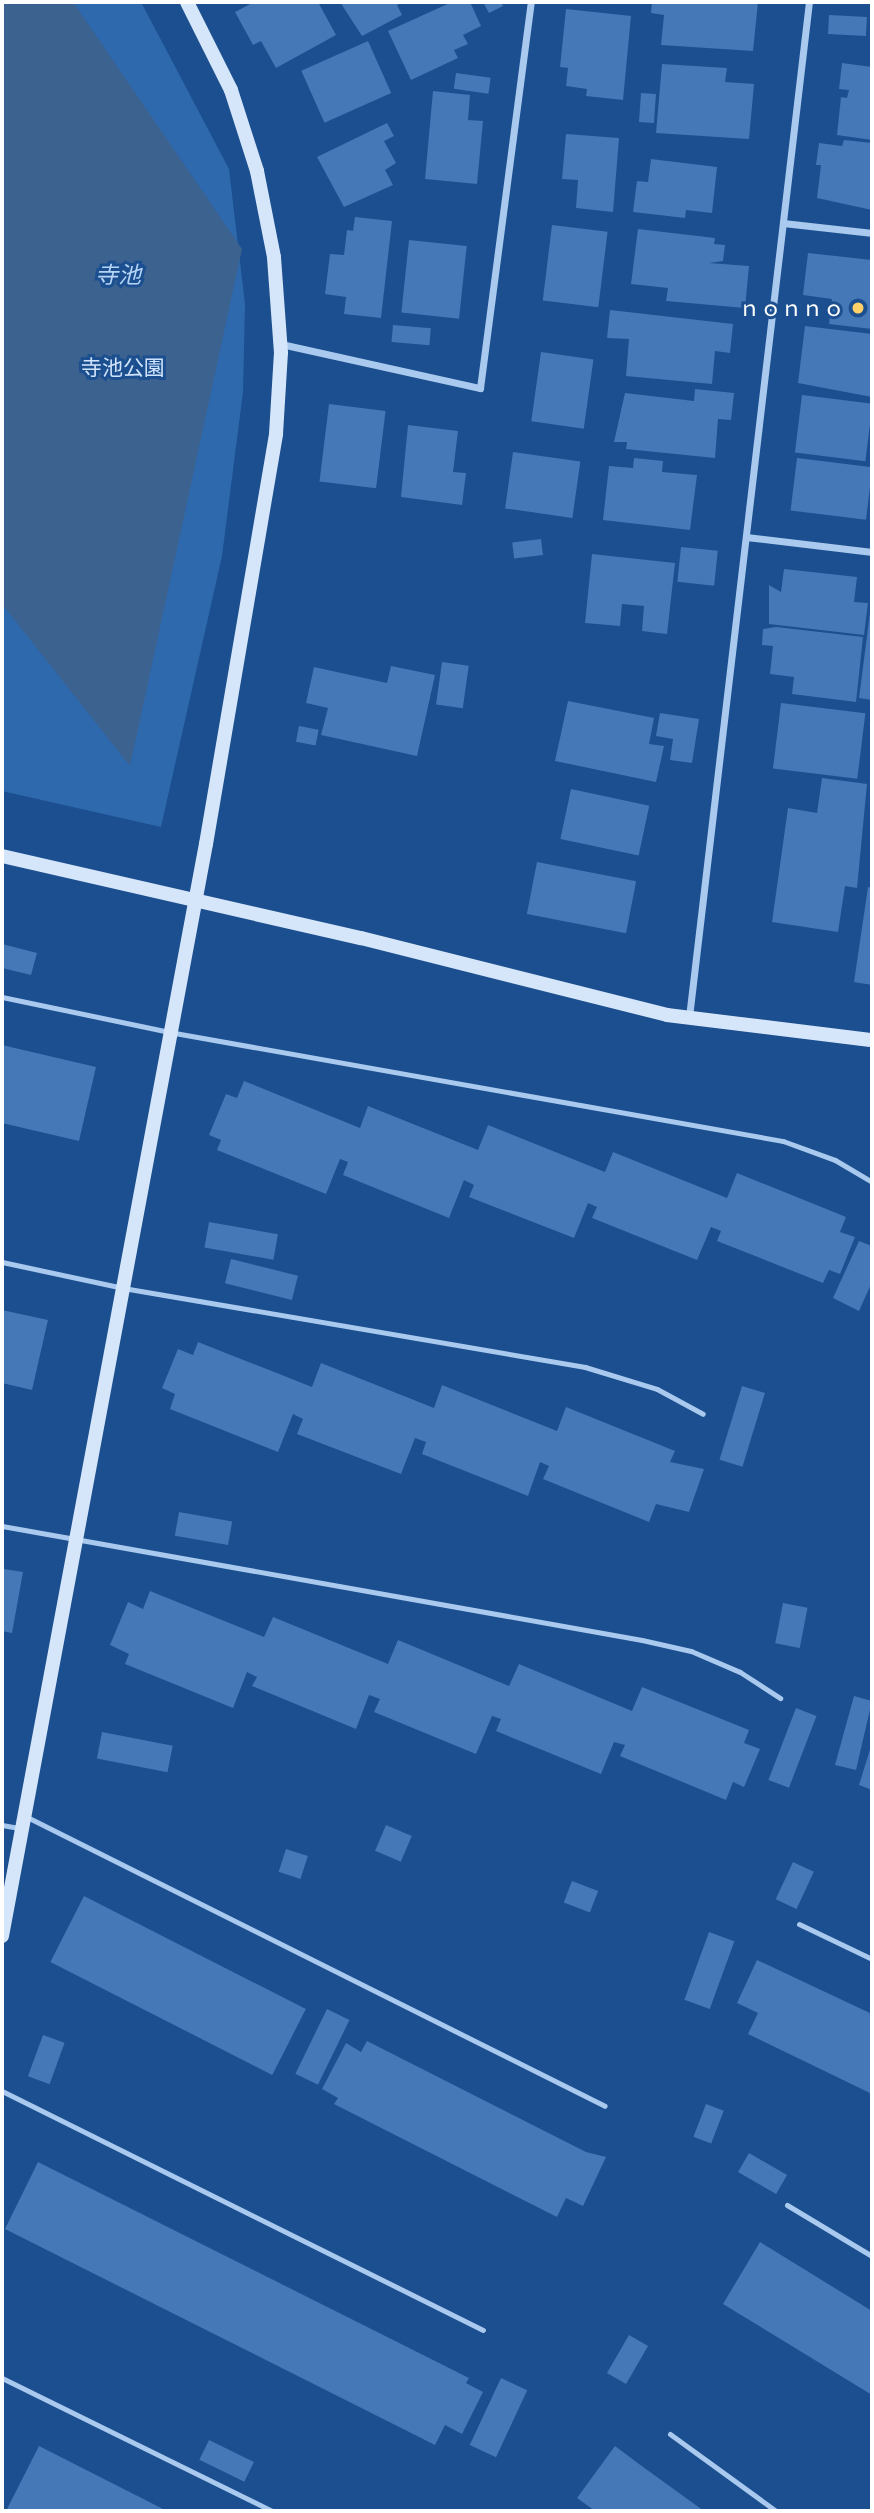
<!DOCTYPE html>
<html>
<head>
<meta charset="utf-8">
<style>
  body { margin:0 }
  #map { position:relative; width:874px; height:2513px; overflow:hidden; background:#1b4f8f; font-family:Manrope,"Noto Sans JP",sans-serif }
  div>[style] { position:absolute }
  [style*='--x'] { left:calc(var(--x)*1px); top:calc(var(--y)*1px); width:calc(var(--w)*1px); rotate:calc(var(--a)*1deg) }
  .green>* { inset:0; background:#2e69ad }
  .water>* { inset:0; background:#3c6290 }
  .building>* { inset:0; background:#4478b7; transform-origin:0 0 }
  .lane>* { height:5px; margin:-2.5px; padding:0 2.5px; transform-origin:2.5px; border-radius:2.5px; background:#a9c9ee }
  .street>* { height:7px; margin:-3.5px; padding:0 3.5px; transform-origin:3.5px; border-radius:3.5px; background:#a9c9ee }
  .secondary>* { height:14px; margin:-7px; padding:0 7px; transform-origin:7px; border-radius:7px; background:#d6e6fa }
  .dots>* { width:19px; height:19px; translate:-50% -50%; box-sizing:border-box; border:4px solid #1b4f8f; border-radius:50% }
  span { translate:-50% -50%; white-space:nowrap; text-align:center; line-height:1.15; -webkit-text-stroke:6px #1b4f8f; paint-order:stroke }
  .poi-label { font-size:21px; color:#fff }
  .right { translate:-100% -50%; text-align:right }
  .park-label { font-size:21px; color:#cfe3fa }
  .water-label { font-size:23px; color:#b5d3f5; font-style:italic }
  .frame { position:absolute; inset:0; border:4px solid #fff; pointer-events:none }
</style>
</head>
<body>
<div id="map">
  <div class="green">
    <i style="clip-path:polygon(2px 2px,141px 2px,229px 169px,245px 304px,243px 392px,222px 556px,161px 827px,2px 791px)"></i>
  </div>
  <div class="water">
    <i style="clip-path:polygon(2px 2px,73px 2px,242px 249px,130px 766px,2px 604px)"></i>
  </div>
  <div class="building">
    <i style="clip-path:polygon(254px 2px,318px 2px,336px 35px,276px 68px,261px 41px,253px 45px,235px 12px)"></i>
    <i style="clip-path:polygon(340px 2px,403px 2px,397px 5px,402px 15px,362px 36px)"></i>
    <i style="clip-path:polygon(452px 2px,470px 2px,481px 26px,463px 35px,468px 44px,454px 50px,458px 58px,411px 80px,388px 31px)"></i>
    <i style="clip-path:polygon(483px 2px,501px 2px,503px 6px,489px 13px)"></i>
    <i style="clip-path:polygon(652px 2px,758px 2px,753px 51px,661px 45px,664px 15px,651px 13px)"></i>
    <i style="clip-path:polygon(566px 9px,631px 16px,623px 100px,586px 96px,587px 89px,566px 86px,568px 68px,560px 67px)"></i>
    <i style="left:829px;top:15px;width:38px;height:19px;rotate:3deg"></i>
    <i style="left:368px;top:41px;width:57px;height:73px;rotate:66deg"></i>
    <i style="clip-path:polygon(842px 63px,872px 67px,872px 140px,837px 135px,841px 97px,847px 98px,849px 90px,839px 89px)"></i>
    <i style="clip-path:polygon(662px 64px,727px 68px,725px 82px,754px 84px,749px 139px,656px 133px)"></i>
    <i style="left:456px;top:73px;width:35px;height:16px;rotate:8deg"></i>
    <i style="clip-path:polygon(433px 91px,470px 95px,468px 120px,483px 121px,477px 184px,425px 179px)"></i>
    <i style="left:641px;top:93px;width:15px;height:29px;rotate:4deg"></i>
    <i style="clip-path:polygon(387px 123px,394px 136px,384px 141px,396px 163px,385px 170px,393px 185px,344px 207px,317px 157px)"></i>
    <i style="clip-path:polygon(566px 134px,619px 138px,613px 212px,576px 208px,578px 180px,562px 179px)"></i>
    <i style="clip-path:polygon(844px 140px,872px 143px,872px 210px,817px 198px,821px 165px,816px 165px,819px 143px,842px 146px)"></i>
    <i style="clip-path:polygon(651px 159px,717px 167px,712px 213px,686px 210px,685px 218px,633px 212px,637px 181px,648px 182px)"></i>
    <i style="clip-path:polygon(355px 217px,392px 221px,381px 318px,344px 314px,346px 297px,325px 294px,330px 254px,344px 255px,347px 230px,353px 231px)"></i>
    <i style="left:552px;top:225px;width:56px;height:76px;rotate:7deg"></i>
    <i style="clip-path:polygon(638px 229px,715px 238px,714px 244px,725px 245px,723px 261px,709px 263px,749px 266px,745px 308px,666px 301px,668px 288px,631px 284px)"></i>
    <i style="left:409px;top:240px;width:58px;height:73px;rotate:6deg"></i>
    <i style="clip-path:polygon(808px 253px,872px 260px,872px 329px,829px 324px,832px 299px,803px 295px)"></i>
    <i style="clip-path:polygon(610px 310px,733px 324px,730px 353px,715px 351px,712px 384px,626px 376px,629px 339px,607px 338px)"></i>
    <i style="left:393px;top:325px;width:38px;height:17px;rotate:5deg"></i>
    <i style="clip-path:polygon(805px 326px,872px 334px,872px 397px,798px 383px)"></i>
    <i style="left:541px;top:352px;width:53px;height:70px;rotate:8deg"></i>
    <i style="clip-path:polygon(695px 389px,734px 393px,731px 420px,718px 419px,715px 458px,626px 449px,627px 442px,614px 442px,625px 393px,694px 401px)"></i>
    <i style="left:802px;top:395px;width:71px;height:58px;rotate:7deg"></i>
    <i style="left:329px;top:404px;width:57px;height:78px;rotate:7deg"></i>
    <i style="clip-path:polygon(408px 425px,458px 431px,453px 472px,466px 473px,462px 505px,401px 497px)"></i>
    <i style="left:513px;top:452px;width:68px;height:57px;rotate:8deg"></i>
    <i style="clip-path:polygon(634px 458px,663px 461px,662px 472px,697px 475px,690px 530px,603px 520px,609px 466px,633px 468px)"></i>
    <i style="left:797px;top:458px;width:76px;height:53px;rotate:7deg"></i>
    <i style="left:541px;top:539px;width:16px;height:29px;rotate:83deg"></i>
    <i style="left:681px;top:547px;width:37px;height:35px;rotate:6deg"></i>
    <i style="clip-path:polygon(592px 554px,675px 563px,667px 634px,642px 631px,644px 606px,622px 604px,620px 626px,585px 623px)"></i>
    <i style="clip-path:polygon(784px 569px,857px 577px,854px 602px,868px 603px,864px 635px,769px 624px,769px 585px,781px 592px)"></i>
    <i style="clip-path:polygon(872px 597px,872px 700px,859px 698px)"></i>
    <i style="clip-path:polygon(776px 627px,863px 637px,856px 702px,792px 694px,794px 677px,770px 674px,773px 646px,762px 645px,763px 629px)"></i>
    <i style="left:442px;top:662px;width:27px;height:43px;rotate:8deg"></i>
    <i style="clip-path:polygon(391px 666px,435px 675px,417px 756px,321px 735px,328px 708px,306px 703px,314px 667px,387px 683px)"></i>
    <i style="clip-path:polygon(568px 701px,654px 718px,649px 744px,664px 746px,656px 782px,555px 761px)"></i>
    <i style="left:781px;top:703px;width:85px;height:66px;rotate:7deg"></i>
    <i style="clip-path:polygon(660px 713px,699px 719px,692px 763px,670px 760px,673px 739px,656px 736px)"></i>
    <i style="left:299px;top:726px;width:20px;height:16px;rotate:11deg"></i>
    <i style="clip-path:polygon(822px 778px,867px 784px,857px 888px,845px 886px,838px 932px,772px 922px,788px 808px,817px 813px)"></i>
    <i style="left:571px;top:789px;width:80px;height:51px;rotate:12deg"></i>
    <i style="left:537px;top:862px;width:101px;height:53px;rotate:11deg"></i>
    <i style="clip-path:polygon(868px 887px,872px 888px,872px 985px,854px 982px)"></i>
    <i style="clip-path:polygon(2px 944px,37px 953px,31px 975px,2px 968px)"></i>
    <i style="clip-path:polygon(2px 1045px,96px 1067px,79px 1141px,2px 1123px)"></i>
    <i style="clip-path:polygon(244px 1081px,360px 1128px,368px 1106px,478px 1150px,488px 1125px,605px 1172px,613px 1152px,727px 1198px,737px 1173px,846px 1217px,840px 1232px,855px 1237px,840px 1274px,829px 1270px,823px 1283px,717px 1241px,721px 1231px,711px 1227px,697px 1260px,592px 1218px,597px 1207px,588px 1203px,574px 1238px,469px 1197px,474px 1185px,464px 1180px,449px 1218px,343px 1175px,348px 1162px,340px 1159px,326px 1194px,217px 1150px,221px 1140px,209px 1135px,226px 1094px,237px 1098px)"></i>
    <i style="left:209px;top:1222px;width:70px;height:26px;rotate:10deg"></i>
    <i style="clip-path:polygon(859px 1241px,872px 1246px,872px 1282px,859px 1311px,833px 1298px)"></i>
    <i style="left:231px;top:1259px;width:69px;height:25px;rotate:14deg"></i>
    <i style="clip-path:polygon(2px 1310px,48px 1320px,32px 1390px,2px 1383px)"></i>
    <i style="clip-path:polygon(198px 1342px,312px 1387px,321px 1363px,434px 1408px,442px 1385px,557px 1431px,566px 1407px,675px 1451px,670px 1462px,704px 1469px,689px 1512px,656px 1504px,649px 1522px,543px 1479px,549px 1466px,540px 1462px,528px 1496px,422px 1454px,426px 1442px,415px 1438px,401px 1474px,297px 1434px,303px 1419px,293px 1414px,278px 1452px,170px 1409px,175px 1394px,162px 1388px,178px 1349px,193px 1355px)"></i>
    <i style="left:742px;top:1386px;width:24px;height:77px;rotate:17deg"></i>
    <i style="left:179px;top:1512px;width:54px;height:24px;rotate:10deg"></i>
    <i style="clip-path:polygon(4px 1569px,23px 1572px,12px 1633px,2px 1631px)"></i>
    <i style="clip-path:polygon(150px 1591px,264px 1637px,273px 1617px,388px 1664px,398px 1640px,509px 1686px,519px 1664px,632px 1711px,642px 1687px,749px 1730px,744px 1743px,760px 1749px,744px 1787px,733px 1782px,726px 1800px,620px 1756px,625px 1745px,614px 1742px,601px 1774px,496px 1731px,501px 1719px,492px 1716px,476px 1754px,374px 1712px,380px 1699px,369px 1695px,356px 1729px,252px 1686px,257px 1677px,247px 1672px,233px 1708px,125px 1664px,129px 1654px,110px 1645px,128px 1602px,143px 1609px)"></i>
    <i style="left:783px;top:1603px;width:25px;height:41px;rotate:11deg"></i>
    <i style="clip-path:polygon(854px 1696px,872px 1701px,856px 1770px,835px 1765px)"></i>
    <i style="left:796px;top:1708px;width:22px;height:77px;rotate:21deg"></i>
    <i style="left:102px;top:1732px;width:72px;height:27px;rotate:11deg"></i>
    <i style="clip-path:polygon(872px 1743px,872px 1790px,859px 1785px)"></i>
    <i style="left:386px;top:1825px;width:28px;height:28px;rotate:23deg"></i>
    <i style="left:286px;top:1849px;width:23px;height:24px;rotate:18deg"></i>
    <i style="left:793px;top:1862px;width:23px;height:41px;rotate:25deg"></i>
    <i style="left:572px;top:1881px;width:28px;height:23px;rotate:21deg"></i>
    <i style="left:84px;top:1896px;width:249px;height:74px;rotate:27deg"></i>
    <i style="left:709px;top:1932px;width:27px;height:72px;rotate:20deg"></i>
    <i style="clip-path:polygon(757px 1960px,872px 2014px,872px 2094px,748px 2034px,758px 2013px,737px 2003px)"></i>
    <i style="left:327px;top:2009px;width:25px;height:72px;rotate:26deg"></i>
    <i style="left:43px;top:2035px;width:23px;height:44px;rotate:20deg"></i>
    <i style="clip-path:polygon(367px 2041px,586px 2152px,606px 2157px,583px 2206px,566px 2198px,557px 2217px,334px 2104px,338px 2098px,322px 2089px,346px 2043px,361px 2052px)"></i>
    <i style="left:706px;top:2104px;width:19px;height:35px;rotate:21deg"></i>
    <i style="left:749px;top:2153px;width:44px;height:22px;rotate:30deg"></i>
    <i style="clip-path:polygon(38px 2162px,469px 2378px,466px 2383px,483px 2392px,462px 2434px,445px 2425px,435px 2445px,5px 2229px)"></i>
    <i style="clip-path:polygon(760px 2242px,872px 2311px,872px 2395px,723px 2304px)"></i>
    <i style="left:629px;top:2335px;width:22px;height:44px;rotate:30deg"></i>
    <i style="left:501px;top:2378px;width:29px;height:74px;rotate:25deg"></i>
    <i style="left:209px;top:2440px;width:50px;height:22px;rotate:26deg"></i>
    <i style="clip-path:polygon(39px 2446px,167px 2511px,6px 2511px)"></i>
    <i style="clip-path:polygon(615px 2446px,639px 2464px,704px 2511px,595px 2511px,577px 2498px)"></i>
  </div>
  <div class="lane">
    <i style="--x:2;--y:997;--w:171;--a:11.8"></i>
    <i style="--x:169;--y:1032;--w:624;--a:10.07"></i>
    <i style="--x:783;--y:1141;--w:55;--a:20.1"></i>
    <i style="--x:835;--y:1160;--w:43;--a:30.7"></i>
    <i style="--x:2;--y:1262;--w:124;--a:12.1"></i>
    <i style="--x:123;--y:1288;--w:469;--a:9.7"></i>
    <i style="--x:585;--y:1367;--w:75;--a:17"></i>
    <i style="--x:657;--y:1389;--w:52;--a:28.5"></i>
    <i style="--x:2;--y:1526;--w:650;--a:10.1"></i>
    <i style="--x:642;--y:1640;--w:50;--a:12.7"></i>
    <i style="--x:691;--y:1651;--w:53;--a:23.2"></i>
    <i style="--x:740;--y:1672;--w:48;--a:33"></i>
    <i style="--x:25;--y:1816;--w:648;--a:26.57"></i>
    <i style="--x:2;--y:1825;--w:17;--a:10"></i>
    <i style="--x:799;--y:1924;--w:81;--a:25.6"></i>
    <i style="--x:2;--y:2091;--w:537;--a:26.42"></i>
    <i style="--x:787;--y:2205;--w:99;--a:31"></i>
    <i style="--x:2;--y:2378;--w:301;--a:26.2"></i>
    <i style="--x:670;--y:2434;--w:131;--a:36"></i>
  </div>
  <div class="street">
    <i style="--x:783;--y:223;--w:90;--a:6.4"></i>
    <i style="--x:281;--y:344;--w:204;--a:12.5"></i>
    <i style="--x:480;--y:388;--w:389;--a:-82.5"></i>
    <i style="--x:746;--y:537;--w:127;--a:6.8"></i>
    <i style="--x:689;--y:1017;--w:1022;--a:-83.26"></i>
  </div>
  <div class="secondary">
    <i style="--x:2;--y:856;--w:368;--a:12.9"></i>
    <i style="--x:361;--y:938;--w:316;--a:14.1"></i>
    <i style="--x:667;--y:1015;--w:207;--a:7"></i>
    <i style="--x:2;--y:1936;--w:1111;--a:-79.42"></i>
    <i style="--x:206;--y:844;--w:416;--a:-80.3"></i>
    <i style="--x:276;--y:434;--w:81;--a:-86.5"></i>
    <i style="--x:281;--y:353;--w:96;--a:-94.2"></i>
    <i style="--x:274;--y:257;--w:88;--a:-101.2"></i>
    <i style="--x:257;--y:171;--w:85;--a:-107.8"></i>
    <i style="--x:231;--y:90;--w:98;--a:-116.6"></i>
  </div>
  <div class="dots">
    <i style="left:858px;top:308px;background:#ffd166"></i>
  </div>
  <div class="poi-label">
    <span class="right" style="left:844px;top:308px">ｎｏｎｎｏ</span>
  </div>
  <div class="park-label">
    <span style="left:123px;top:367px">寺池公園</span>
  </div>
  <div class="water-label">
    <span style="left:118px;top:274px">寺池</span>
  </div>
  <div class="frame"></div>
</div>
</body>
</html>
